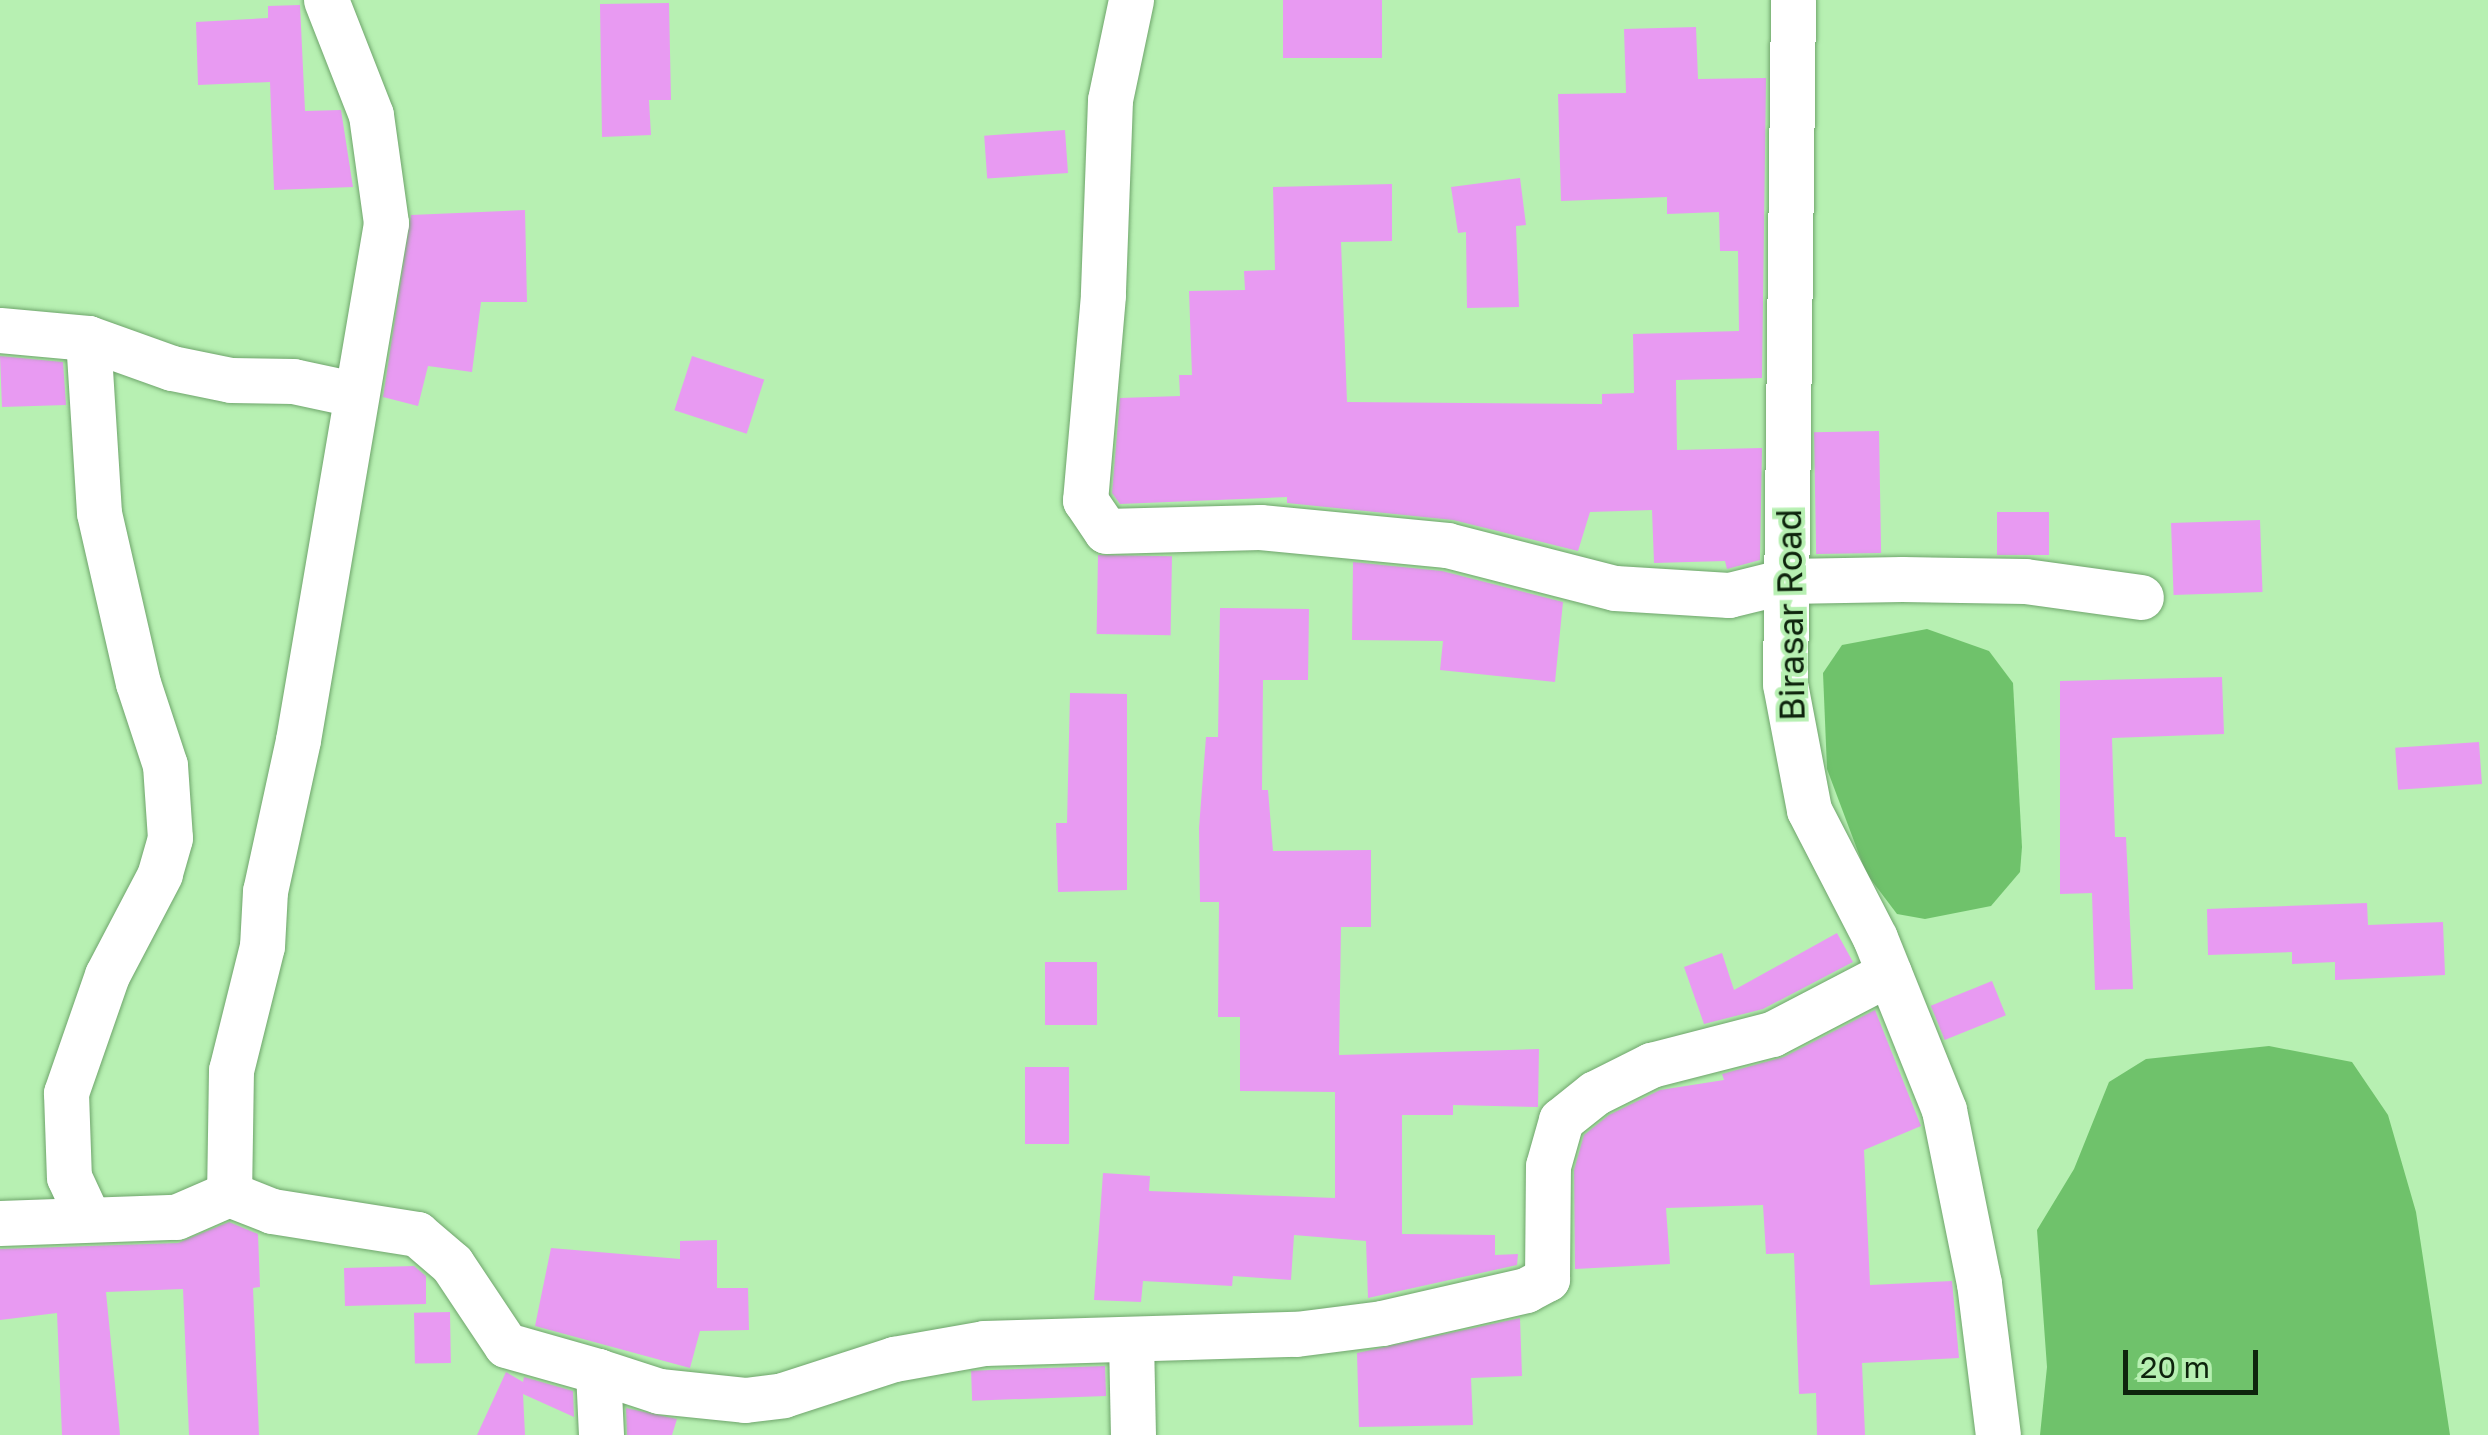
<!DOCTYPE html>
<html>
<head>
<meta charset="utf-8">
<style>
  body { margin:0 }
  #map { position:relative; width:2488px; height:1435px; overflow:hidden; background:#b7f0b2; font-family:"Golos Text",sans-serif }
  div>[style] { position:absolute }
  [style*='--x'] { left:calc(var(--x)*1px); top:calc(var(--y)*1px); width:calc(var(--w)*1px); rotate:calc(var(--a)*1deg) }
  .water>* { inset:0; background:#6fc26b }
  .building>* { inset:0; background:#e89af2; transform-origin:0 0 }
  .roads { filter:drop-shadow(0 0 2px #6fa56c) drop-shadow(0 0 2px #6fa56c) }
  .street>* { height:45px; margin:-22.5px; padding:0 22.5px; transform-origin:22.5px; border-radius:22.5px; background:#fff }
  span { translate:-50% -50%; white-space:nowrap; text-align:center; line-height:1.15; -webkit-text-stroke:8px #b7f0b2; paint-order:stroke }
  .street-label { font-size:35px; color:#0e240d }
  .scale { position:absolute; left:2123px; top:1350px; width:135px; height:45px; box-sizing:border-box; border:5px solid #0e240d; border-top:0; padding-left:12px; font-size:30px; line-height:35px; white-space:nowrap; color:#0e240d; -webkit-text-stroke:8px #b7f0b2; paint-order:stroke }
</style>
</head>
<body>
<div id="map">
  <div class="water">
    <i style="clip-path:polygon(1927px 629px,1989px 651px,2013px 683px,2022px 847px,2020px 872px,1991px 906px,1925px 919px,1897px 914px,1866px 873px,1827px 769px,1823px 673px,1842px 645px)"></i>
    <i style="clip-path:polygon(2269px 1046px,2352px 1062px,2388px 1115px,2416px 1212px,2450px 1435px,2040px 1435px,2047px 1367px,2037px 1230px,2074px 1169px,2109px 1082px,2146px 1059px)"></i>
  </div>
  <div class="building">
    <i style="left:1283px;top:0;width:99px;height:58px"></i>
    <i style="clip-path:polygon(669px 3px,671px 100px,649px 100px,651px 135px,602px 137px,600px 4px)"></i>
    <i style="clip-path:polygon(300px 5px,305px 111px,341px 110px,353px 187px,274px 190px,270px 82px,198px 85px,196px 22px,268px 18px,268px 6px)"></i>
    <i style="clip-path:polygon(1696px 27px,1698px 79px,1766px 78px,1762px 378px,1676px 380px,1677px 450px,1762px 448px,1760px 560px,1727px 569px,1725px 561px,1654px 563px,1652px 510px,1590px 512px,1578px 551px,1453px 520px,1287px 503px,1287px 497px,1120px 504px,1112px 493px,1120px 398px,1180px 396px,1179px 375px,1192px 375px,1189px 291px,1245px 290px,1244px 271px,1275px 270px,1273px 187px,1392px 184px,1392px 241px,1341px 242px,1347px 402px,1602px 404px,1602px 394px,1634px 393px,1633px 334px,1739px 331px,1738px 251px,1720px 251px,1719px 212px,1667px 214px,1667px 197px,1561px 201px,1558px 94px,1626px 93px,1624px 29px)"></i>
    <i style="left:1065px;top:130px;width:43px;height:81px;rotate:86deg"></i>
    <i style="clip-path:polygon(1520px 178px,1526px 225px,1516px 226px,1519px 307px,1467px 308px,1466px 232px,1458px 233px,1451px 187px)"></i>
    <i style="clip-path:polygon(525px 210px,527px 302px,481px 302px,472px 372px,428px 366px,418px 406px,383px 397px,411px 215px)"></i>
    <i style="clip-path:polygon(0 356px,63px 362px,66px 405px,2px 407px)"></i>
    <i style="left:692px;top:356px;width:76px;height:57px;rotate:18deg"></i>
    <i style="left:1879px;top:431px;width:122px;height:65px;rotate:89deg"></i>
    <i style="left:2049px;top:512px;width:43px;height:52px;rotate:90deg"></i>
    <i style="left:2260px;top:520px;width:72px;height:89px;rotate:88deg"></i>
    <i style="left:1098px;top:555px;width:74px;height:79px;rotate:1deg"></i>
    <i style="clip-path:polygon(1353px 562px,1442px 571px,1563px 602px,1555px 682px,1440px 670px,1443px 641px,1352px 640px)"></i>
    <i style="clip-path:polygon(1220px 608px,1309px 609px,1308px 680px,1263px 680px,1262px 790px,1268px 790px,1273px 851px,1371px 850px,1371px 927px,1341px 927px,1339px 1055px,1539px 1049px,1538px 1107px,1453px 1105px,1453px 1115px,1402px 1115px,1402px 1234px,1495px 1235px,1495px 1255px,1518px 1254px,1517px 1265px,1368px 1298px,1366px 1241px,1294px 1235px,1291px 1280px,1233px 1276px,1232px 1286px,1143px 1281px,1141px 1302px,1094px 1300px,1103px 1173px,1150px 1176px,1149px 1191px,1335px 1198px,1335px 1092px,1240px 1091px,1240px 1017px,1218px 1017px,1219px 902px,1200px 902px,1199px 828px,1206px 737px,1218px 737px)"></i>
    <i style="clip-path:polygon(2222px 677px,2224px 734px,2112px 738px,2115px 837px,2126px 837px,2133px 989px,2095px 990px,2092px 893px,2060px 894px,2060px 681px)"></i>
    <i style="clip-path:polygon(1070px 693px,1127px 694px,1127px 890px,1058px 892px,1056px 823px,1067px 823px)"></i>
    <i style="left:2479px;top:742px;width:42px;height:84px;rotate:86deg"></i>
    <i style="clip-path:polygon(2367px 903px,2368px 925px,2443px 922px,2445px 975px,2335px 980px,2335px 962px,2292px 964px,2292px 952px,2208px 955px,2207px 909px)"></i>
    <i style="clip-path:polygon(1837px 933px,1853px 962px,1763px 1009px,1704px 1024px,1684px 967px,1722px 953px,1734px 990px)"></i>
    <i style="left:1045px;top:962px;width:52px;height:63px"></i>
    <i style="left:1992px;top:981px;width:37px;height:66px;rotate:68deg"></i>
    <i style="clip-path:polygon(1875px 1010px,1921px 1126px,1864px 1150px,1870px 1285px,1952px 1281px,1959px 1358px,1862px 1363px,1865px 1435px,1817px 1435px,1816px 1393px,1799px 1394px,1794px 1253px,1766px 1254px,1763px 1205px,1666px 1208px,1670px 1264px,1575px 1269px,1574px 1170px,1584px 1135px,1609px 1115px,1660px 1090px,1724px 1080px,1722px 1074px,1784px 1057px)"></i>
    <i style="left:1025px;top:1067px;width:44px;height:77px"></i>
    <i style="clip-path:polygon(229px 1222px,258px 1234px,260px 1287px,253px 1288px,259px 1435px,189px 1435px,183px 1289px,106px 1292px,120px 1435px,62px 1435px,57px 1313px,0 1320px,0 1249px,178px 1243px)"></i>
    <i style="clip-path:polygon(717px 1240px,717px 1288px,748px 1288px,749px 1330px,700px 1331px,690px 1368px,535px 1326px,551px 1248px,680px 1259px,680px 1241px)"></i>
    <i style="clip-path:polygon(414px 1266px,426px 1276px,426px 1304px,345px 1306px,344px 1268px)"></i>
    <i style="left:450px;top:1312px;width:51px;height:36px;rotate:89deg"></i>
    <i style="clip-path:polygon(1520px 1318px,1522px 1376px,1471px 1378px,1473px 1425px,1359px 1427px,1357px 1353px)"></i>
    <i style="left:1105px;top:1366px;width:30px;height:134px;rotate:88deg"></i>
    <i style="clip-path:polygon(506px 1372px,523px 1382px,524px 1377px,573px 1391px,574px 1417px,523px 1394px,525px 1435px,477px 1435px)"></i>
    <i style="clip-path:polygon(626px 1408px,677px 1419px,672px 1435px,627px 1435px)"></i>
  </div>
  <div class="roads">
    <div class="street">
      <i style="--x:326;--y:0;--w:123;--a:68.6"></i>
      <i style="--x:371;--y:115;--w:109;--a:82.1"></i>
      <i style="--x:386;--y:223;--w:524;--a:99.66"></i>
      <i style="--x:298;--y:740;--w:155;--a:102.3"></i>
      <i style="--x:265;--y:891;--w:55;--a:93.1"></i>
      <i style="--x:262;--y:946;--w:128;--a:104"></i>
      <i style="--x:231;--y:1070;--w:124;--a:90.9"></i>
      <i style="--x:229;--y:1194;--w:46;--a:21.6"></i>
      <i style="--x:272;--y:1211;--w:147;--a:9"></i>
      <i style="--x:417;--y:1234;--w:46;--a:40.6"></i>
      <i style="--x:452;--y:1264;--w:97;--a:56.3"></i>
      <i style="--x:506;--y:1345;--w:96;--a:15.8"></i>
      <i style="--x:598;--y:1371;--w:64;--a:87.3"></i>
      <i style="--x:1131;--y:0;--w:102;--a:101.9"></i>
      <i style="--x:1110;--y:100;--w:195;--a:92.1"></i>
      <i style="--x:1103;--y:295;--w:206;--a:95"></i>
      <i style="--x:1085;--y:500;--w:37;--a:56"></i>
      <i style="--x:1106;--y:531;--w:154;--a:-1.5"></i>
      <i style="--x:1260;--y:527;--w:188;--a:5.5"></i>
      <i style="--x:1447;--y:545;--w:173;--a:14.4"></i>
      <i style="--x:1615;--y:588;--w:114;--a:3.5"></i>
      <i style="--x:1729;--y:595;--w:59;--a:-13.8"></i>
      <i style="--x:1786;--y:581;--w:116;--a:-1"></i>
      <i style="--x:1902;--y:579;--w:123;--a:0.9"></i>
      <i style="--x:2025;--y:581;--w:117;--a:7.9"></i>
      <i style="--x:1793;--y:0;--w:684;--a:90.67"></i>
      <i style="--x:1785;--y:684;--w:128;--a:79.2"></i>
      <i style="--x:1809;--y:810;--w:144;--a:62.7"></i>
      <i style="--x:1875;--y:938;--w:185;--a:68.1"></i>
      <i style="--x:1944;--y:1110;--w:177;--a:78.6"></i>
      <i style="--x:1979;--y:1283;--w:153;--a:82.9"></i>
      <i style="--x:0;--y:330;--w:88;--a:5.2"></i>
      <i style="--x:88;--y:338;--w:89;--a:19.7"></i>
      <i style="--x:172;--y:368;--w:60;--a:11.5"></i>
      <i style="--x:231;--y:380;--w:62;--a:0.9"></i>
      <i style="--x:293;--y:381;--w:62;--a:12"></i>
      <i style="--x:88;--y:338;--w:175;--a:86.4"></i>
      <i style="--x:99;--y:513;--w:174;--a:77.1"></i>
      <i style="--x:138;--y:683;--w:86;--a:71.8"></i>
      <i style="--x:165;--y:765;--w:73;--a:86.1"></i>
      <i style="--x:170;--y:838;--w:37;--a:106"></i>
      <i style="--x:160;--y:874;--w:114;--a:117.7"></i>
      <i style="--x:107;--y:975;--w:125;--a:109.2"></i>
      <i style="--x:66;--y:1093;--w:84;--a:88"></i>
      <i style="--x:69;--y:1177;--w:45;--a:65.1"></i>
      <i style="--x:0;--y:1223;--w:176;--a:-2"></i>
      <i style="--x:176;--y:1217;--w:58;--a:-23.5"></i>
      <i style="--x:1131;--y:1340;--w:95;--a:88.8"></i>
      <i style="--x:598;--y:1371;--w:64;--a:18.2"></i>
      <i style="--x:659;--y:1391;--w:86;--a:6"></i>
      <i style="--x:745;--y:1400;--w:38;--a:-7"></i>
      <i style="--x:783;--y:1395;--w:117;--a:-18"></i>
      <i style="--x:894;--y:1359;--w:91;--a:-10.1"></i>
      <i style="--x:984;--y:1343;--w:312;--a:-1.7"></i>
      <i style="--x:1296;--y:1334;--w:87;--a:-7.3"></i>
      <i style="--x:1382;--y:1323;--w:148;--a:-12.9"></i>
      <i style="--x:1526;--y:1290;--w:24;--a:-28"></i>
      <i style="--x:1547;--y:1279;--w:113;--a:-89.5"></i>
      <i style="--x:1548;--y:1166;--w:48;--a:-74.2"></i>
      <i style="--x:1561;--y:1120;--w:43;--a:-38.5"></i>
      <i style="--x:1595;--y:1093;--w:63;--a:-26.6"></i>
      <i style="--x:1651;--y:1065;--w:125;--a:-14.4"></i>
      <i style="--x:1772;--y:1034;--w:132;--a:-27.5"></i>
    </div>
  </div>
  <div class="street-label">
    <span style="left:1790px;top:615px;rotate:-91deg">Birasar Road</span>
  </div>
  <div class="scale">20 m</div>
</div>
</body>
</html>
